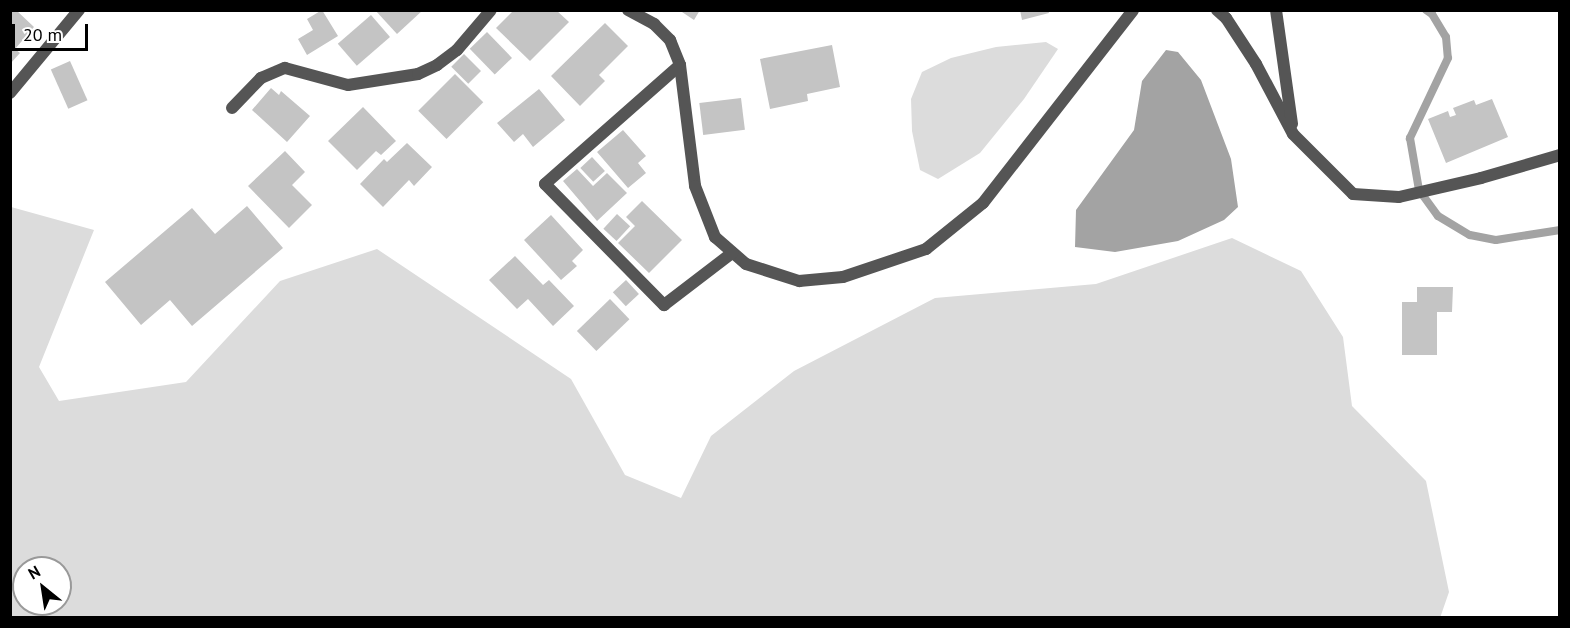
<!DOCTYPE html>
<html>
<head>
<meta charset="utf-8">
<style>
  body { margin:0 }
  #map { position:relative; width:1570px; height:628px; overflow:hidden; background:#fff; font-family:"PT Sans",sans-serif }
  div>[style] { position:absolute }
  [style*='--x'] { left:calc(var(--x)*1px); top:calc(var(--y)*1px); width:calc(var(--w)*1px); rotate:calc(var(--a)*1deg) }
  .green>* { inset:0; background:#dcdcdc }
  .water>* { inset:0; background:#a3a3a3 }
  .stream>* { height:8px; margin:-4px; padding:0 4px; transform-origin:4px; border-radius:4px; background:#a3a3a3 }
  .building>* { inset:0; background:#c4c4c4; transform-origin:0 0 }
  .street>* { height:12px; margin:-6px; padding:0 6px; transform-origin:6px; border-radius:6px; background:#555 }
  span { translate:-50% -50%; white-space:nowrap; text-align:center; line-height:1.15; -webkit-text-stroke:4.5px #fff; paint-order:stroke }
  .frame { position:absolute; inset:0; border:12px solid #000; pointer-events:none }
  .north { position:absolute; left:12px; top:556px; width:60px; height:60px; box-sizing:border-box; background:#fff; border:2px solid #999; border-radius:50%; rotate:330deg; font-size:16px; font-weight:700; line-height:24px; text-align:center; color:#000 }
  .north::after { content:''; display:block; margin:auto; width:21px; height:27px; background:#000; clip-path:polygon(50% 0,100% 100%,50% 72%,0 100%) }
  .scale { position:absolute; left:12px; top:24px; width:76px; height:27px; box-sizing:border-box; border:3px solid #000; border-top:0; padding-left:8px; font-size:18px; line-height:21px; white-space:nowrap; color:#000; -webkit-text-stroke:4px #fff; paint-order:stroke }
</style>
</head>
<body>
<div id="map">
  <div class="green">
    <i style="clip-path:polygon(1046px 42px,1058px 49px,1024px 99px,980px 153px,938px 179px,920px 170px,912px 131px,911px 99px,922px 72px,951px 58px,996px 47px)"></i>
    <i style="clip-path:polygon(evenodd,11px 207px,94px 230px,39px 367px,59px 401px,186px 382px,280px 281px,377px 249px,571px 379px,625px 475px,681px 498px,711px 436px,794px 371px,935px 298px,1096px 284px,1232px 238px,1301px 271px,1343px 337px,1352px 406px,1426px 481px,1449px 592px,1440px 618px,11px 617px,11px 207px,24px 568px,60px 568px,60px 604px,24px 604px,24px 568px)"></i>
  </div>
  <div class="water">
    <i style="clip-path:polygon(1166px 50px,1178px 52px,1201px 80px,1231px 159px,1238px 207px,1224px 220px,1178px 241px,1115px 252px,1075px 247px,1076px 210px,1134px 130px,1142px 81px)"></i>
  </div>
  <div class="stream">
    <i style="--x:1426;--y:10;--w:7;--a:34"></i>
    <i style="--x:1432;--y:14;--w:27;--a:59"></i>
    <i style="--x:1446;--y:37;--w:21;--a:85"></i>
    <i style="--x:1448;--y:58;--w:89;--a:115.4"></i>
    <i style="--x:1410;--y:138;--w:53;--a:80.2"></i>
    <i style="--x:1419;--y:190;--w:32;--a:54"></i>
    <i style="--x:1438;--y:216;--w:37;--a:31"></i>
    <i style="--x:1470;--y:235;--w:26;--a:11"></i>
    <i style="--x:1496;--y:240;--w:65;--a:-8.9"></i>
  </div>
  <div class="building">
    <i style="clip-path:polygon(12px 10px,16px 10px,34px 27px,15px 49px,20px 53px,10px 64px)"></i>
    <i style="clip-path:polygon(322px 10px,338px 36px,307px 55px,298px 39px,313px 30px,307px 19px)"></i>
    <i style="clip-path:polygon(375px 10px,423px 10px,397px 34px)"></i>
    <i style="clip-path:polygon(514px 10px,556px 10px,569px 22px,530px 61px,496px 28px)"></i>
    <i style="clip-path:polygon(679px 10px,700px 10px,694px 20px)"></i>
    <i style="clip-path:polygon(1020px 10px,1048px 10px,1049px 13px,1022px 20px)"></i>
    <i style="left:371px;top:15px;width:29px;height:44px;rotate:49deg"></i>
    <i style="clip-path:polygon(605px 23px,628px 46px,599px 75px,605px 81px,580px 106px,551px 76px)"></i>
    <i style="left:487px;top:32px;width:36px;height:24px;rotate:46deg"></i>
    <i style="clip-path:polygon(832px 45px,840px 87px,807px 94px,808px 101px,770px 109px,760px 59px)"></i>
    <i style="left:464px;top:54px;width:24px;height:18px;rotate:45deg"></i>
    <i style="left:70px;top:61px;width:43px;height:21px;rotate:66deg"></i>
    <i style="left:455px;top:74px;width:40px;height:52px;rotate:45deg"></i>
    <i style="clip-path:polygon(271px 88px,279px 95px,281px 91px,310px 116px,287px 142px,252px 110px)"></i>
    <i style="clip-path:polygon(539px 89px,565px 120px,533px 147px,523px 134px,514px 142px,497px 123px)"></i>
    <i style="left:741px;top:98px;width:32px;height:42px;rotate:83deg"></i>
    <i style="clip-path:polygon(1492px 99px,1508px 137px,1446px 163px,1428px 119px,1448px 111px,1450px 117px,1456px 115px,1453px 108px,1474px 100px,1476px 105px)"></i>
    <i style="clip-path:polygon(363px 107px,396px 141px,381px 155px,376px 151px,357px 170px,328px 141px)"></i>
    <i style="clip-path:polygon(623px 130px,646px 156px,638px 163px,646px 173px,628px 188px,597px 152px)"></i>
    <i style="clip-path:polygon(407px 143px,432px 167px,414px 186px,409px 180px,383px 207px,360px 184px,384px 159px,387px 162px)"></i>
    <i style="clip-path:polygon(285px 151px,305px 172px,292px 185px,312px 205px,289px 228px,248px 186px)"></i>
    <i style="left:592px;top:157px;width:19px;height:16px;rotate:47deg"></i>
    <i style="clip-path:polygon(577px 169px,593px 186px,607px 173px,627px 193px,597px 221px,563px 181px)"></i>
    <i style="clip-path:polygon(642px 201px,682px 240px,649px 273px,618px 243px,635px 226px,626px 217px)"></i>
    <i style="clip-path:polygon(247px 206px,283px 248px,192px 326px,170px 300px,141px 325px,105px 282px,192px 208px,215px 234px)"></i>
    <i style="left:617px;top:214px;width:18px;height:20px;rotate:43deg"></i>
    <i style="clip-path:polygon(551px 215px,583px 250px,572px 261px,577px 266px,561px 280px,524px 240px)"></i>
    <i style="clip-path:polygon(515px 256px,543px 285px,549px 280px,574px 306px,553px 326px,528px 299px,517px 309px,489px 280px)"></i>
    <i style="left:626px;top:280px;width:19px;height:18px;rotate:47deg"></i>
    <i style="clip-path:polygon(1417px 287px,1453px 287px,1452px 312px,1437px 312px,1437px 355px,1402px 355px,1402px 302px,1417px 302px)"></i>
    <i style="left:610px;top:299px;width:28px;height:46px;rotate:46deg"></i>
  </div>
  <div class="street">
    <i style="--x:628;--y:10;--w:30;--a:28"></i>
    <i style="--x:654;--y:24;--w:23;--a:45"></i>
    <i style="--x:670;--y:40;--w:27;--a:68"></i>
    <i style="--x:680;--y:65;--w:122;--a:82.9"></i>
    <i style="--x:695;--y:186;--w:55;--a:68.6"></i>
    <i style="--x:715;--y:237;--w:41;--a:41.1"></i>
    <i style="--x:746;--y:264;--w:56;--a:17.8"></i>
    <i style="--x:799;--y:281;--w:44;--a:-5.2"></i>
    <i style="--x:843;--y:277;--w:88;--a:-18.6"></i>
    <i style="--x:926;--y:249;--w:73;--a:-38.9"></i>
    <i style="--x:983;--y:203;--w:244;--a:-52.1"></i>
    <i style="--x:1217;--y:10;--w:12;--a:42"></i>
    <i style="--x:1226;--y:18;--w:55;--a:56.9"></i>
    <i style="--x:1256;--y:64;--w:79;--a:62.1"></i>
    <i style="--x:1293;--y:134;--w:85;--a:45"></i>
    <i style="--x:1353;--y:194;--w:46;--a:3.7"></i>
    <i style="--x:1399;--y:197;--w:84;--a:-13"></i>
    <i style="--x:1481;--y:178;--w:82;--a:-16.2"></i>
    <i style="--x:1276;--y:10;--w:115;--a:82"></i>
    <i style="--x:680;--y:65;--w:180;--a:138.6"></i>
    <i style="--x:545;--y:184;--w:170;--a:45.5"></i>
    <i style="--x:664;--y:305;--w:86;--a:-37.4"></i>
    <i style="--x:10;--y:93;--w:108;--a:-50.3"></i>
    <i style="--x:232;--y:108;--w:42;--a:-46"></i>
    <i style="--x:261;--y:78;--w:26;--a:-23"></i>
    <i style="--x:285;--y:68;--w:65;--a:15.1"></i>
    <i style="--x:348;--y:85;--w:71;--a:-8.9"></i>
    <i style="--x:418;--y:74;--w:21;--a:-25"></i>
    <i style="--x:437;--y:65;--w:25;--a:-37"></i>
    <i style="--x:457;--y:50;--w:52;--a:-49.6"></i>
  </div>
  <div class="frame"></div>
  <div class="north">N</div>
  <div class="scale">20 m</div>
</div>
</body>
</html>
